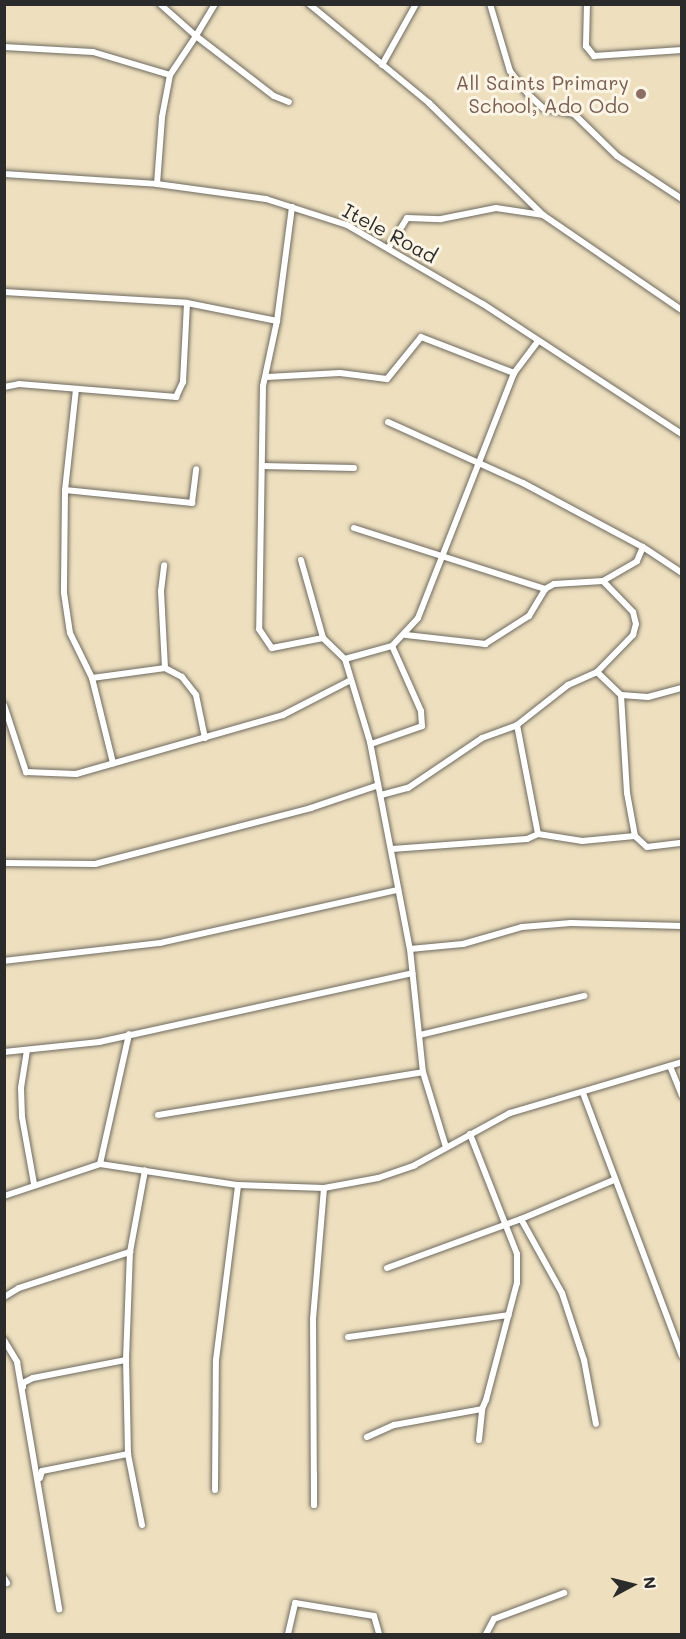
<!DOCTYPE html>
<html>
<head>
<meta charset="utf-8">
<style>
  body { margin:0 }
  #map { position:relative; width:686px; height:1639px; overflow:hidden; background:#eee0bf; font-family:Mali,sans-serif }
  div>[style] { position:absolute }
  [style*='--x'] { left:calc(var(--x)*1px); top:calc(var(--y)*1px); width:calc(var(--w)*1px); rotate:calc(var(--a)*1deg) }
  .roads { filter:drop-shadow(0 0 2px #6f6a5f) drop-shadow(0 0 2px #6f6a5f) }
  .street>* { height:6px; margin:-3px; padding:0 3px; transform-origin:3px; border-radius:3px; background:#fff }
  .dots>* { width:16px; height:16px; translate:-50% -50%; box-sizing:border-box; border:3px solid #fcf5e5; border-radius:50% }
  span { translate:-50% -50%; white-space:nowrap; text-align:center; line-height:1.15; -webkit-text-stroke:6px #fcf5e5; paint-order:stroke }
  .education-label { font-size:20px; color:#785e54 }
  .right { translate:-100% -50%; text-align:right }
  .street-label { font-size:20px; color:#2b2b2b }
  .frame { position:absolute; inset:0; border:6px solid #2b2b2b; pointer-events:none }
  .north { position:absolute; left:602px; top:1555px; width:60px; height:60px; -webkit-text-stroke:4px #fcf5e5; paint-order:stroke; rotate:83deg; font-size:16px; font-weight:700; line-height:24px; text-align:center; color:#2b2b2b }
  .north::after { content:''; display:block; margin:auto; width:21px; height:27px; background:#2b2b2b; clip-path:polygon(50% 0,100% 100%,50% 72%,0 100%) }
</style>
</head>
<body>
<div id="map">
  <div class="roads">
    <div class="street">
      <i style="--x:215;--y:4;--w:37;--a:121"></i>
      <i style="--x:196;--y:36;--w:98;--a:37.6"></i>
      <i style="--x:274;--y:96;--w:16;--a:22"></i>
      <i style="--x:309;--y:4;--w:156;--a:39.5"></i>
      <i style="--x:429;--y:103;--w:160;--a:44.5"></i>
      <i style="--x:490;--y:4;--w:70;--a:73.4"></i>
      <i style="--x:510;--y:71;--w:31;--a:52"></i>
      <i style="--x:529;--y:95;--w:19;--a:43"></i>
      <i style="--x:543;--y:108;--w:32;--a:11"></i>
      <i style="--x:574;--y:114;--w:60;--a:44.3"></i>
      <i style="--x:617;--y:156;--w:78;--a:33.5"></i>
      <i style="--x:587;--y:4;--w:42;--a:91.4"></i>
      <i style="--x:586;--y:46;--w:13;--a:51"></i>
      <i style="--x:594;--y:56;--w:88;--a:-3.9"></i>
      <i style="--x:4;--y:47;--w:89;--a:3.2"></i>
      <i style="--x:93;--y:52;--w:80;--a:16.6"></i>
      <i style="--x:382;--y:65;--w:70;--a:-60.9"></i>
      <i style="--x:4;--y:174;--w:153;--a:3.7"></i>
      <i style="--x:157;--y:184;--w:110;--a:7.8"></i>
      <i style="--x:266;--y:199;--w:85;--a:17.8"></i>
      <i style="--x:347;--y:225;--w:157;--a:30.2"></i>
      <i style="--x:483;--y:304;--w:238;--a:33.2"></i>
      <i style="--x:157;--y:184;--w:67;--a:-85.7"></i>
      <i style="--x:162;--y:117;--w:43;--a:-79.2"></i>
      <i style="--x:170;--y:75;--w:47;--a:-56.3"></i>
      <i style="--x:196;--y:36;--w:48;--a:-138.4"></i>
      <i style="--x:292;--y:207;--w:115;--a:97.5"></i>
      <i style="--x:277;--y:321;--w:66;--a:102.2"></i>
      <i style="--x:263;--y:386;--w:243;--a:90.9"></i>
      <i style="--x:259;--y:629;--w:23;--a:56"></i>
      <i style="--x:272;--y:648;--w:52;--a:-11.1"></i>
      <i style="--x:389;--y:247;--w:34;--a:-58"></i>
      <i style="--x:407;--y:218;--w:34;--a:2"></i>
      <i style="--x:441;--y:219;--w:56;--a:-11.3"></i>
      <i style="--x:496;--y:208;--w:48;--a:8.5"></i>
      <i style="--x:543;--y:215;--w:168;--a:34.4"></i>
      <i style="--x:4;--y:292;--w:183;--a:3.4"></i>
      <i style="--x:187;--y:303;--w:92;--a:11.3"></i>
      <i style="--x:267;--y:377;--w:73;--a:-3.1"></i>
      <i style="--x:340;--y:373;--w:47;--a:7.3"></i>
      <i style="--x:387;--y:379;--w:54;--a:-51"></i>
      <i style="--x:421;--y:337;--w:100;--a:21.2"></i>
      <i style="--x:4;--y:387;--w:15;--a:-11"></i>
      <i style="--x:19;--y:384;--w:158;--a:4.7"></i>
      <i style="--x:176;--y:397;--w:17;--a:-65"></i>
      <i style="--x:183;--y:382;--w:79;--a:-87.1"></i>
      <i style="--x:76;--y:389;--w:102;--a:96.2"></i>
      <i style="--x:65;--y:490;--w:103;--a:90.6"></i>
      <i style="--x:64;--y:593;--w:40;--a:81.5"></i>
      <i style="--x:70;--y:633;--w:50;--a:63.9"></i>
      <i style="--x:92;--y:678;--w:88;--a:76.1"></i>
      <i style="--x:388;--y:422;--w:148;--a:24.3"></i>
      <i style="--x:523;--y:483;--w:136;--a:28.1"></i>
      <i style="--x:643;--y:547;--w:47;--a:33.7"></i>
      <i style="--x:262;--y:466;--w:92;--a:1.2"></i>
      <i style="--x:65;--y:490;--w:128;--a:5.8"></i>
      <i style="--x:192;--y:503;--w:34;--a:-83"></i>
      <i style="--x:354;--y:528;--w:201;--a:17.7"></i>
      <i style="--x:545;--y:589;--w:10;--a:-29"></i>
      <i style="--x:554;--y:584;--w:49;--a:-3.5"></i>
      <i style="--x:603;--y:581;--w:39;--a:-30"></i>
      <i style="--x:637;--y:561;--w:15;--a:-67"></i>
      <i style="--x:301;--y:560;--w:81;--a:74.2"></i>
      <i style="--x:323;--y:638;--w:30;--a:44"></i>
      <i style="--x:345;--y:659;--w:87;--a:73.2"></i>
      <i style="--x:370;--y:742;--w:211;--a:79.1"></i>
      <i style="--x:410;--y:949;--w:124;--a:84"></i>
      <i style="--x:423;--y:1072;--w:78;--a:73"></i>
      <i style="--x:406;--y:635;--w:80;--a:6.5"></i>
      <i style="--x:485;--y:644;--w:52;--a:-32.5"></i>
      <i style="--x:529;--y:616;--w:31;--a:-59"></i>
      <i style="--x:345;--y:659;--w:49;--a:-15.5"></i>
      <i style="--x:392;--y:646;--w:38;--a:-47"></i>
      <i style="--x:418;--y:618;--w:263;--a:-68.6"></i>
      <i style="--x:514;--y:373;--w:39;--a:-53"></i>
      <i style="--x:165;--y:668;--w:19;--a:28"></i>
      <i style="--x:182;--y:677;--w:23;--a:52"></i>
      <i style="--x:196;--y:695;--w:44;--a:78.2"></i>
      <i style="--x:597;--y:672;--w:33;--a:44"></i>
      <i style="--x:621;--y:695;--w:98;--a:86.5"></i>
      <i style="--x:627;--y:793;--w:44;--a:79.5"></i>
      <i style="--x:92;--y:678;--w:74;--a:-7.8"></i>
      <i style="--x:165;--y:668;--w:77;--a:-93"></i>
      <i style="--x:161;--y:591;--w:26;--a:-83"></i>
      <i style="--x:621;--y:695;--w:27;--a:4"></i>
      <i style="--x:648;--y:697;--w:35;--a:-15"></i>
      <i style="--x:4;--y:705;--w:71;--a:71.8"></i>
      <i style="--x:26;--y:772;--w:50;--a:2.3"></i>
      <i style="--x:76;--y:774;--w:215;--a:-15.9"></i>
      <i style="--x:283;--y:715;--w:74;--a:-27.3"></i>
      <i style="--x:517;--y:725;--w:111;--a:79.1"></i>
      <i style="--x:371;--y:744;--w:54;--a:-19.4"></i>
      <i style="--x:422;--y:726;--w:15;--a:-94"></i>
      <i style="--x:421;--y:711;--w:71;--a:-114"></i>
      <i style="--x:381;--y:795;--w:28;--a:-15"></i>
      <i style="--x:408;--y:788;--w:89;--a:-34"></i>
      <i style="--x:482;--y:738;--w:37;--a:-20"></i>
      <i style="--x:517;--y:725;--w:65;--a:-38.1"></i>
      <i style="--x:568;--y:685;--w:32;--a:-24"></i>
      <i style="--x:597;--y:672;--w:52;--a:-45.8"></i>
      <i style="--x:633;--y:635;--w:11;--a:-75"></i>
      <i style="--x:636;--y:624;--w:12;--a:-104"></i>
      <i style="--x:633;--y:612;--w:43;--a:-134.1"></i>
      <i style="--x:392;--y:849;--w:135;--a:-4.2"></i>
      <i style="--x:527;--y:839;--w:12;--a:-24"></i>
      <i style="--x:538;--y:834;--w:45;--a:9"></i>
      <i style="--x:582;--y:841;--w:53;--a:-5.4"></i>
      <i style="--x:635;--y:836;--w:16;--a:43"></i>
      <i style="--x:647;--y:847;--w:35;--a:-7"></i>
      <i style="--x:4;--y:863;--w:91;--a:0.6"></i>
      <i style="--x:95;--y:864;--w:223;--a:-14.5"></i>
      <i style="--x:311;--y:808;--w:69;--a:-18.7"></i>
      <i style="--x:410;--y:949;--w:53;--a:-5.4"></i>
      <i style="--x:463;--y:944;--w:61;--a:-16.1"></i>
      <i style="--x:522;--y:927;--w:49;--a:-4.7"></i>
      <i style="--x:571;--y:923;--w:111;--a:1.5"></i>
      <i style="--x:4;--y:961;--w:157;--a:-6.6"></i>
      <i style="--x:160;--y:943;--w:244;--a:-12.6"></i>
      <i style="--x:420;--y:1035;--w:169;--a:-13.4"></i>
      <i style="--x:27;--y:1050;--w:38;--a:99"></i>
      <i style="--x:21;--y:1088;--w:29;--a:88"></i>
      <i style="--x:22;--y:1117;--w:68;--a:79.8"></i>
      <i style="--x:4;--y:1052;--w:96;--a:-6"></i>
      <i style="--x:99;--y:1042;--w:321;--a:-12.4"></i>
      <i style="--x:670;--y:1066;--w:32;--a:68"></i>
      <i style="--x:583;--y:1093;--w:281;--a:69.4"></i>
      <i style="--x:158;--y:1115;--w:268;--a:-9.2"></i>
      <i style="--x:100;--y:1164;--w:133;--a:-77.4"></i>
      <i style="--x:4;--y:1196;--w:101;--a:-18.4"></i>
      <i style="--x:100;--y:1164;--w:140;--a:8.7"></i>
      <i style="--x:238;--y:1185;--w:86;--a:2"></i>
      <i style="--x:324;--y:1188;--w:55;--a:-10.5"></i>
      <i style="--x:378;--y:1178;--w:39;--a:-19"></i>
      <i style="--x:415;--y:1165;--w:108;--a:-28.7"></i>
      <i style="--x:510;--y:1113;--w:179;--a:-16.5"></i>
      <i style="--x:521;--y:1219;--w:101;--a:-22.8"></i>
      <i style="--x:387;--y:1268;--w:143;--a:-20.1"></i>
      <i style="--x:521;--y:1219;--w:85;--a:61"></i>
      <i style="--x:562;--y:1293;--w:71;--a:71.8"></i>
      <i style="--x:584;--y:1360;--w:65;--a:79.4"></i>
      <i style="--x:4;--y:1297;--w:17;--a:-31"></i>
      <i style="--x:19;--y:1288;--w:117;--a:-18"></i>
      <i style="--x:348;--y:1337;--w:162;--a:-7.8"></i>
      <i style="--x:4;--y:1340;--w:26;--a:59"></i>
      <i style="--x:17;--y:1362;--w:251;--a:80.3"></i>
      <i style="--x:23;--y:1387;--w:4;--a:-90"></i>
      <i style="--x:23;--y:1383;--w:11;--a:-27"></i>
      <i style="--x:33;--y:1378;--w:95;--a:-11"></i>
      <i style="--x:367;--y:1437;--w:30;--a:-24"></i>
      <i style="--x:394;--y:1425;--w:89;--a:-10.3"></i>
      <i style="--x:482;--y:1409;--w:10;--a:-66"></i>
      <i style="--x:486;--y:1400;--w:121;--a:-75.2"></i>
      <i style="--x:517;--y:1283;--w:29;--a:-90"></i>
      <i style="--x:517;--y:1254;--w:129;--a:-111.4"></i>
      <i style="--x:479;--y:1440;--w:31;--a:-84"></i>
      <i style="--x:314;--y:1474;--w:31;--a:90"></i>
      <i style="--x:314;--y:1505;--w:186;--a:-90.3"></i>
      <i style="--x:313;--y:1319;--w:131;--a:-85.2"></i>
      <i style="--x:40;--y:1478;--w:7;--a:-74"></i>
      <i style="--x:42;--y:1471;--w:88;--a:-11.2"></i>
      <i style="--x:215;--y:1490;--w:130;--a:-89.6"></i>
      <i style="--x:216;--y:1360;--w:176;--a:-82.8"></i>
      <i style="--x:142;--y:1525;--w:72;--a:-101.2"></i>
      <i style="--x:128;--y:1454;--w:94;--a:-91.2"></i>
      <i style="--x:126;--y:1360;--w:108;--a:-87.9"></i>
      <i style="--x:130;--y:1252;--w:83;--a:-79.6"></i>
      <i style="--x:4;--y:1578;--w:6;--a:59"></i>
      <i style="--x:288;--y:1634;--w:32;--a:-77"></i>
      <i style="--x:295;--y:1603;--w:80;--a:9.3"></i>
      <i style="--x:374;--y:1616;--w:19;--a:74"></i>
      <i style="--x:486;--y:1634;--w:17;--a:-62"></i>
      <i style="--x:494;--y:1619;--w:75;--a:-20.4"></i>
    </div>
  </div>
  <div class="dots">
    <i style="left:641px;top:94px;background:#8d6e63"></i>
  </div>
  <div class="education-label">
    <span class="right" style="left:629px;top:94px">All Saints Primary<br>School, Ado Odo</span>
  </div>
  <div class="street-label">
    <span style="left:390px;top:233px;rotate:28deg">Itele Road</span>
  </div>
  <div class="frame"></div>
  <div class="north">N</div>
</div>
</body>
</html>
